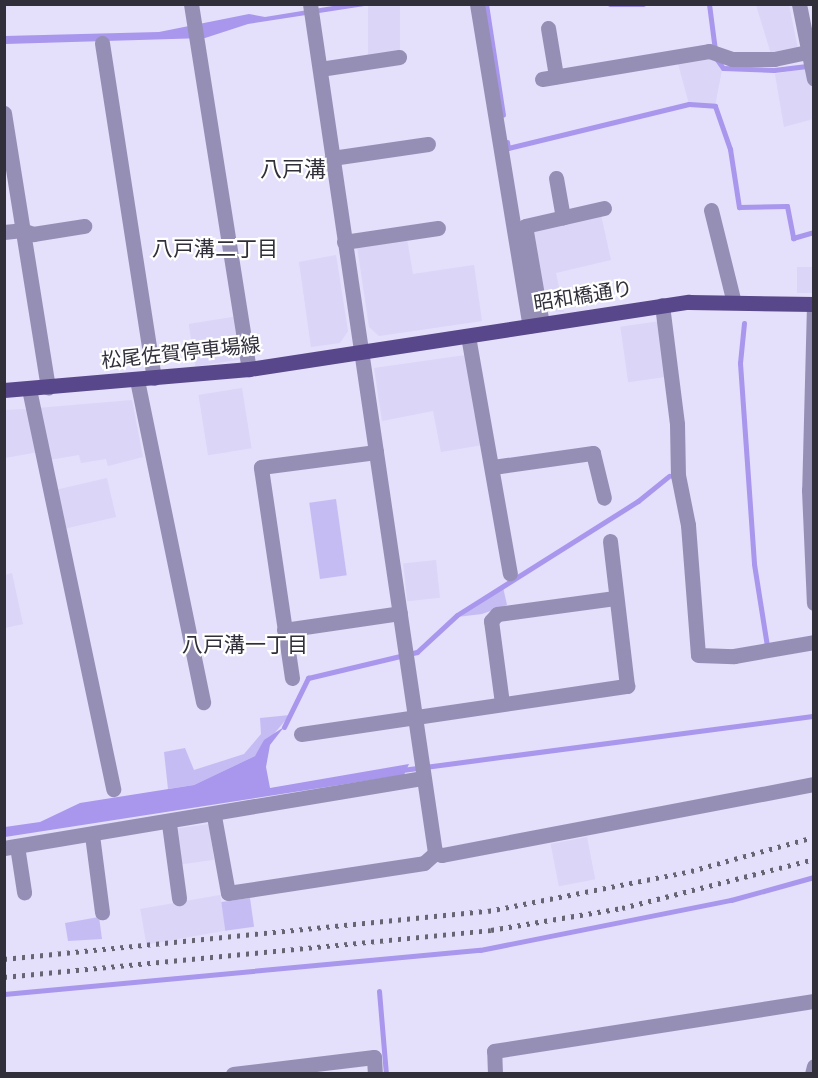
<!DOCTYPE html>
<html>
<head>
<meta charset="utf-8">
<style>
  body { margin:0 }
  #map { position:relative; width:818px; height:1078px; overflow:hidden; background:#e4dffa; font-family:"PT Sans","Noto Sans JP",sans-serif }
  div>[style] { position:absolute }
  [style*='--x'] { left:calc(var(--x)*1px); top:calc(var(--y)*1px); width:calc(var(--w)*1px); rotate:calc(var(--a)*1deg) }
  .built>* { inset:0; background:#dbd5f7; transform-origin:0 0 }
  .green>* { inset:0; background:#c6bcf4; transform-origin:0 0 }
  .water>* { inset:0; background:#a996ed }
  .stream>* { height:5px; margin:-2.5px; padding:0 2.5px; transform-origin:2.5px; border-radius:2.5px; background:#a996ed }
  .minor>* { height:15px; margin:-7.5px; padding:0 7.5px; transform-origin:7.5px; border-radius:7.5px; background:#968fb5 }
  .major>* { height:15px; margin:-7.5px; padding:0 7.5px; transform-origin:7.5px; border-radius:7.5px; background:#58478a }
  .rail>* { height:4.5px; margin-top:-2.25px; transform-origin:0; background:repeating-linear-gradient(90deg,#676574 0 3px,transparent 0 9px) }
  span { translate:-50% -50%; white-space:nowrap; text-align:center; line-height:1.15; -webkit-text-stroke:4.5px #fff; paint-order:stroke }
  .street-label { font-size:20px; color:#312f39 }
  .neighbourhood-label { font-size:21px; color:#312f39 }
  .quarter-label { font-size:22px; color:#312f39 }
  .frame { position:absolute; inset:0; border:6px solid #312f39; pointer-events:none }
</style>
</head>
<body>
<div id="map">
  <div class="built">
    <i style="left:368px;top:5px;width:32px;height:51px"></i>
    <i style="clip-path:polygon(756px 5px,789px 5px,798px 49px,771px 54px)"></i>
    <i style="clip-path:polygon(713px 56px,722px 70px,715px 106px,689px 104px,677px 60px)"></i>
    <i style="clip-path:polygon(813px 67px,813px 119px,784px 127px,775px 74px)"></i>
    <i style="clip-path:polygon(601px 215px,611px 260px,556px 273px,564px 312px,545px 310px,520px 229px)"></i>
    <i style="clip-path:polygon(407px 239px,413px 274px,474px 265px,482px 321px,379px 336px,369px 327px,357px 246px)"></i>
    <i style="clip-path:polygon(336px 255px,348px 331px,340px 343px,311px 347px,299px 262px)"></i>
    <i style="left:813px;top:267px;width:26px;height:16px;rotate:90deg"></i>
    <i style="left:245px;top:315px;width:43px;height:57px;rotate:81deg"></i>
    <i style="left:661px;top:321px;width:56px;height:41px;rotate:82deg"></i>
    <i style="clip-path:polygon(466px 355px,483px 445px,441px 452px,433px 411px,382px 421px,374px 368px)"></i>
    <i style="left:242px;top:388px;width:61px;height:44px;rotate:81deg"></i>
    <i style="clip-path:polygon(132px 400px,143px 457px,108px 466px,106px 459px,81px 463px,79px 455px,49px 460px,38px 408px)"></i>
    <i style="clip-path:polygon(29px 409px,38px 452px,5px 458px,4px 410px)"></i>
    <i style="left:107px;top:478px;width:40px;height:54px;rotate:77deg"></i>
    <i style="left:436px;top:560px;width:38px;height:33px;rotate:84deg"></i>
    <i style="clip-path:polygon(12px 573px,23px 624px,5px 628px,5px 575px)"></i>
    <i style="left:209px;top:824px;width:36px;height:36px;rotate:82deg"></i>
    <i style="left:587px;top:837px;width:43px;height:37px;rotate:79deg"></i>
    <i style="left:220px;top:895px;width:36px;height:81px;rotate:80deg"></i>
  </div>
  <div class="green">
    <i style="left:336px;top:499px;width:77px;height:27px;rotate:82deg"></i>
    <i style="clip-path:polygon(503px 587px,507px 605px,482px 614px,457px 617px)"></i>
    <i style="clip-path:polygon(290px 715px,255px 756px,194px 785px,168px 789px,164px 752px,185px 748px,194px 770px,244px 754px,261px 734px,260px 718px)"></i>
    <i style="left:250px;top:898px;width:29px;height:29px;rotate:82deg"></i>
    <i style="clip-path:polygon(99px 917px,102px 939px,68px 941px,65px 923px)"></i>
  </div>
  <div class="water">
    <i style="clip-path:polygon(339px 5px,371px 5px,248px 24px,205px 38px,5px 44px,5px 36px,159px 32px,249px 14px,265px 17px)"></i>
    <i style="clip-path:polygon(284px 727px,270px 745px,266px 767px,270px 788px,409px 764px,404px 775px,5px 837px,5px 827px,40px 822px,80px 803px,194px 785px,255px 756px,264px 740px)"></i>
  </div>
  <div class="stream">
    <i style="--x:486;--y:4;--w:112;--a:81.3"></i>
    <i style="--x:610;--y:4;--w:33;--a:0"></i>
    <i style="--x:709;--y:4;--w:54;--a:82.6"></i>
    <i style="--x:716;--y:58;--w:12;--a:55"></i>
    <i style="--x:723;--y:68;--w:51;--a:2.2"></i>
    <i style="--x:774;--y:70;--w:35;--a:-7"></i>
    <i style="--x:507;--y:142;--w:6;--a:81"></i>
    <i style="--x:508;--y:148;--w:186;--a:-13.7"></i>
    <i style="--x:689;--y:104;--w:26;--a:4"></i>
    <i style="--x:715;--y:106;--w:46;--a:70.8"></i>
    <i style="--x:730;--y:149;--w:59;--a:81.2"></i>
    <i style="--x:739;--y:207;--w:48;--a:-1.2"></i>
    <i style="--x:787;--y:206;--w:33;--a:79"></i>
    <i style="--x:793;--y:238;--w:22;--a:-16"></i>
    <i style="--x:744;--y:323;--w:40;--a:95.7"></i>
    <i style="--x:740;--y:363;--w:201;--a:86"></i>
    <i style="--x:754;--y:564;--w:83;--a:81"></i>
    <i style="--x:284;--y:727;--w:55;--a:-63.9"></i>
    <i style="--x:308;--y:678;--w:112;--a:-13.4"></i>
    <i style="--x:417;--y:652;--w:54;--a:-42.8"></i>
    <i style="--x:457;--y:615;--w:214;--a:-32.2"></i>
    <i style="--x:638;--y:501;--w:40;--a:-39"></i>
    <i style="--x:402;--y:770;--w:416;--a:-7.5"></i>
    <i style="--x:379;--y:991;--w:83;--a:85.2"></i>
    <i style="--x:4;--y:994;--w:478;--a:-5.3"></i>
    <i style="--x:480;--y:950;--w:256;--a:-11.3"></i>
    <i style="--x:731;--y:900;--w:86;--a:-15.5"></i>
  </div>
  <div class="minor">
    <i style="--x:191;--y:4;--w:370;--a:81"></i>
    <i style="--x:310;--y:4;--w:858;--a:81.62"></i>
    <i style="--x:435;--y:853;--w:7;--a:16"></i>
    <i style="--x:442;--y:855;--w:379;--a:-10.8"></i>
    <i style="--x:477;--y:4;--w:326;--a:80.7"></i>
    <i style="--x:799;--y:4;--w:76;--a:78.7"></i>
    <i style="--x:548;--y:28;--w:49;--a:80.5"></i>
    <i style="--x:102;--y:43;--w:339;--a:81.2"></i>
    <i style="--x:320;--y:69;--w:80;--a:-8.6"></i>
    <i style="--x:542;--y:79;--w:169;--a:-9.5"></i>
    <i style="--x:709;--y:51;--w:24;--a:19"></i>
    <i style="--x:732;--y:59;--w:42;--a:0"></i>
    <i style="--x:774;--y:59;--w:35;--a:-12"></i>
    <i style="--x:4;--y:113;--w:278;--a:80.9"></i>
    <i style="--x:332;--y:158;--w:97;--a:-8.3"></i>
    <i style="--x:556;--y:178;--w:40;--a:80"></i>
    <i style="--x:711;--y:210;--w:92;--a:76.1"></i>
    <i style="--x:4;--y:232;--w:18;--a:-6"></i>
    <i style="--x:22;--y:230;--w:12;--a:20"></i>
    <i style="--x:33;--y:234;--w:52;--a:-8.9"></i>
    <i style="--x:344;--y:242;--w:95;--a:-8.5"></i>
    <i style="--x:662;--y:305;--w:120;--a:82.8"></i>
    <i style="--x:677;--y:424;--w:51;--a:88.9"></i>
    <i style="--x:678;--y:475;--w:51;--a:78.7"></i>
    <i style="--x:688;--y:525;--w:130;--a:85.6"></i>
    <i style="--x:698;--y:655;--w:36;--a:2"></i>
    <i style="--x:734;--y:656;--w:81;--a:-9.9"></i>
    <i style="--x:814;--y:305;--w:185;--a:91.5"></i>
    <i style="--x:809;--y:490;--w:113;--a:87.5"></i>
    <i style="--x:542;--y:324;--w:99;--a:-99.8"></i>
    <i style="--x:525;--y:226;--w:81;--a:-12.8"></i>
    <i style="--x:468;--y:336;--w:241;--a:80"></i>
    <i style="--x:137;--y:380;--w:329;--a:78.4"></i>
    <i style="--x:29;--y:389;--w:409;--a:78.1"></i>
    <i style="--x:493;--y:467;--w:101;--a:-8"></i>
    <i style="--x:593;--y:453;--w:46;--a:76.3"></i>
    <i style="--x:284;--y:630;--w:117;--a:-8.3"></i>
    <i style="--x:292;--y:678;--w:213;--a:-98.4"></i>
    <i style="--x:261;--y:467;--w:116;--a:-7.4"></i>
    <i style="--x:502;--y:703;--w:83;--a:-97.6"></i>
    <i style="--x:491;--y:621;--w:9;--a:-49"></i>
    <i style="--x:497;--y:614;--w:119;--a:-7.7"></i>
    <i style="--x:301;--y:734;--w:330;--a:-8.4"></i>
    <i style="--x:627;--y:686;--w:146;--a:-96.7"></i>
    <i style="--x:214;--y:816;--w:78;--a:79.7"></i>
    <i style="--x:228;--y:893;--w:198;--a:-8.7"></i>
    <i style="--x:424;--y:863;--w:15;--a:-42"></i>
    <i style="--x:169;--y:824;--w:75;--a:82.3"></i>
    <i style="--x:92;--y:835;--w:78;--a:82.6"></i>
    <i style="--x:17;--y:846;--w:47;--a:81.3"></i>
    <i style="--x:4;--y:848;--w:425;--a:-9.5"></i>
    <i style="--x:233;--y:1074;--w:142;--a:-6.9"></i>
    <i style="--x:374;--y:1057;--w:17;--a:87"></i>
    <i style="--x:495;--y:1074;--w:23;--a:-92"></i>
    <i style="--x:494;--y:1051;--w:324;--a:-8.9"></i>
    <i style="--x:812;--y:1074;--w:8;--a:-76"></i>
  </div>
  <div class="major">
    <i style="--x:4;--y:390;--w:246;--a:-4.9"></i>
    <i style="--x:249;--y:369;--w:445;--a:-8.7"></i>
    <i style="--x:689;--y:302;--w:125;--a:0.9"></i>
  </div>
  <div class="rail">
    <i style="--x:4;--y:959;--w:486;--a:-5.7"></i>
    <i style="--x:488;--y:911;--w:207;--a:-11.1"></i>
    <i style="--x:691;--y:871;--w:128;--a:-15.5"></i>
    <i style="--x:4;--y:977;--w:489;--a:-5.5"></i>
    <i style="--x:491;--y:930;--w:133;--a:-9.5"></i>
    <i style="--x:622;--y:908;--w:198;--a:-14.3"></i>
  </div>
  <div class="street-label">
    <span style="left:583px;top:296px;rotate:-9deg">昭和橋通り</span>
    <span style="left:181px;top:353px;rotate:-6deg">松尾佐賀停車場線</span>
  </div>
  <div class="neighbourhood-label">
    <span style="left:215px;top:249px">八戸溝二丁目</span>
    <span style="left:245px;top:645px">八戸溝一丁目</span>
  </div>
  <div class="quarter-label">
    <span style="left:293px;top:170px">八戸溝</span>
  </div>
  <div class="frame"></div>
</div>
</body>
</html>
